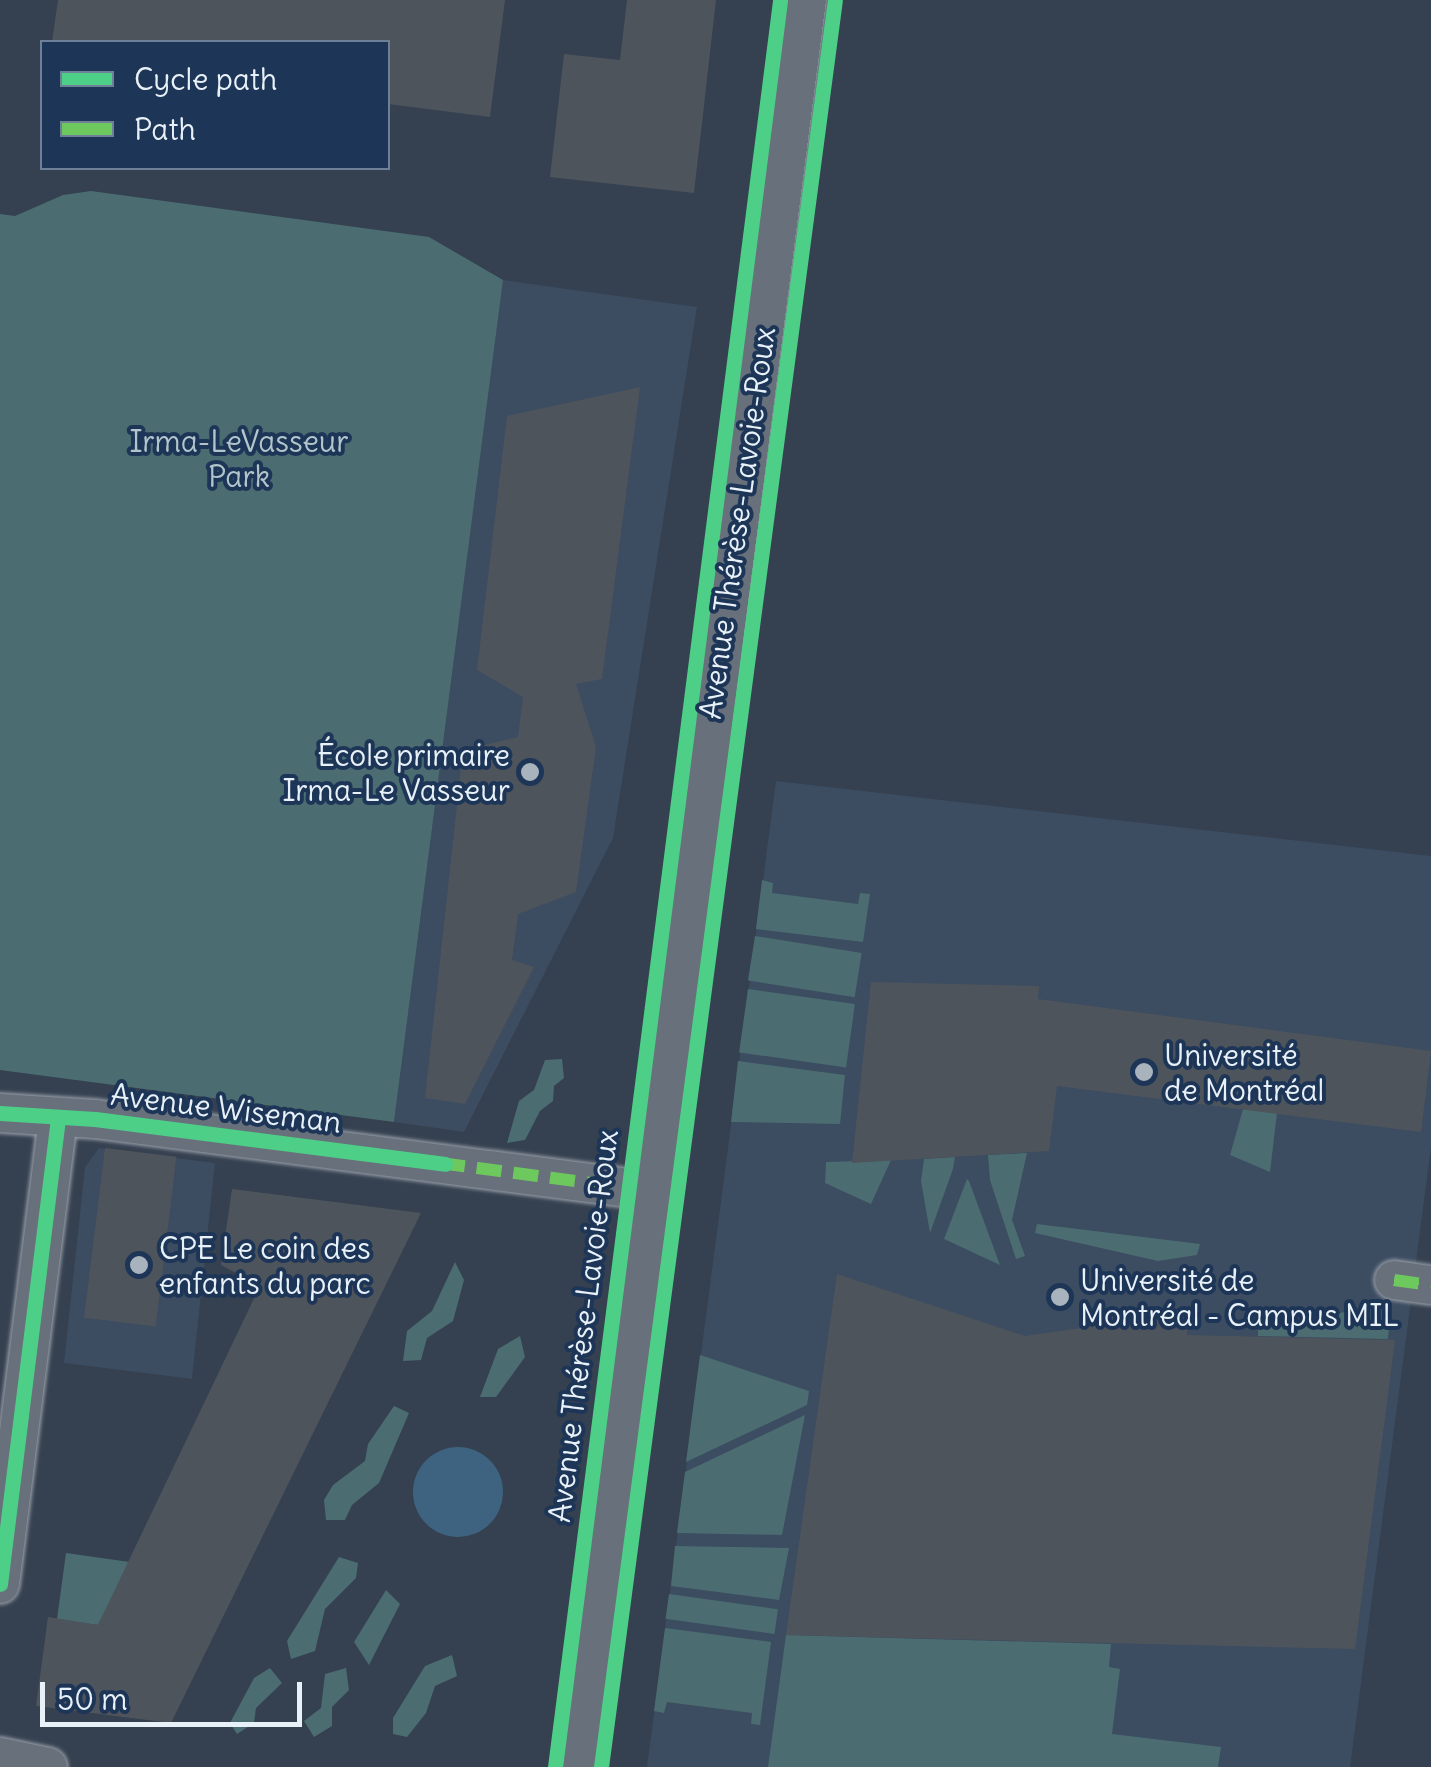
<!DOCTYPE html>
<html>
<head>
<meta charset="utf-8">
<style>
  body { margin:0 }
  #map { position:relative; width:1431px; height:1767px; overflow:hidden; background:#354050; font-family:Delius,sans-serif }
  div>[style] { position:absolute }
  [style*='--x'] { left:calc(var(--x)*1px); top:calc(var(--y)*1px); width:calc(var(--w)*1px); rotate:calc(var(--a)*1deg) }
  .built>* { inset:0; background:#3c4c61 }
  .green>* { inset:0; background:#4b6d71; transform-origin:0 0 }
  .water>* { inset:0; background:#3d6381 }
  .round { border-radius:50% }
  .building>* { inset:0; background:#4e545c; transform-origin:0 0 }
  .roads { filter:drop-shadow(0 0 2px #9aa1aa) drop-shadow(0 0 2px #9aa1aa) }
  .minor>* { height:38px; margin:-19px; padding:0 19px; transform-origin:19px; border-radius:19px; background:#68707b }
  .quiet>* { height:12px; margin-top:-6px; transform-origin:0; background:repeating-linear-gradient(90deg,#6dc95d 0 25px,transparent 0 37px) }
  .cycleway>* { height:15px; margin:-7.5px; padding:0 7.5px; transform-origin:7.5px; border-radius:7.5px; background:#4dcf88 }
  .dots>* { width:28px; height:28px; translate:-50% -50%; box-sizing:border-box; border:5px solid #1d3557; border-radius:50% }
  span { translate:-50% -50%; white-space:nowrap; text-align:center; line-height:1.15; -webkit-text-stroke:8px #1d3557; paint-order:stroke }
  .park-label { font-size:30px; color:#b2c5ca }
  .street-label { font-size:30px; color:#e8f1f8 }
  .poi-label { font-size:30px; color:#e8f1f8 }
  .right { translate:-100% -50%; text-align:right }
  .left { translate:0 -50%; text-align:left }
  .legend { position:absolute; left:40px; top:40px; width:350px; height:130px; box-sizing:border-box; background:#1d3557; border:2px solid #6e8097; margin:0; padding:12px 18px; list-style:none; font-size:30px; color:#e8f1f8 }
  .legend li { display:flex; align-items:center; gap:20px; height:50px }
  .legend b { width:50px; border:2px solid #6e8097 }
  .scale { position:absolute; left:40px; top:1682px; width:262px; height:45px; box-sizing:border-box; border:5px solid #e8f1f8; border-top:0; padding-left:12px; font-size:30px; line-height:35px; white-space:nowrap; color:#e8f1f8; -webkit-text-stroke:8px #1d3557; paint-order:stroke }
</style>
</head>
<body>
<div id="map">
  <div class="built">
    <i style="clip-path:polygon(503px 280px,697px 307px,613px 838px,464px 1132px,394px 1122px)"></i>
    <i style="clip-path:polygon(776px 781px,1431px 856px,1431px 1147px,1350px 1767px,647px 1767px)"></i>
    <i style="clip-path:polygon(99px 1148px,215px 1163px,192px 1379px,64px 1363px,85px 1167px)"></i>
  </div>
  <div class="green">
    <i style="clip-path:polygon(91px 191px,429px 237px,503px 280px,394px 1122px,0 1070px,0 214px,15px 216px,63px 195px)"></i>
    <i style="clip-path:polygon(762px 880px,773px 883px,772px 893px,858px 904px,860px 893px,870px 894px,863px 942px,756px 929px)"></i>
    <i style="left:755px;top:936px;width:108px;height:45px;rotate:9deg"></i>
    <i style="left:748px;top:989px;width:108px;height:64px;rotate:8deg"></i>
    <i style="clip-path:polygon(562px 1059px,564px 1078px,554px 1086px,553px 1101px,540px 1111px,525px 1140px,507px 1143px,519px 1101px,534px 1090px,545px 1060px)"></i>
    <i style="clip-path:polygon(738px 1061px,845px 1075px,840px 1124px,731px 1122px)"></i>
    <i style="clip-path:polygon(1243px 1109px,1277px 1113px,1270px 1172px,1230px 1155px)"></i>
    <i style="clip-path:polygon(1027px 1153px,1012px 1220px,1025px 1256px,1016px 1259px,990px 1180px,988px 1155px)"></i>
    <i style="clip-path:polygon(955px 1157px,953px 1169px,930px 1233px,921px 1181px,924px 1159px)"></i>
    <i style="clip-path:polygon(891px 1160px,871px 1204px,825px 1183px,826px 1162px)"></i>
    <i style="clip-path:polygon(967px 1179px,969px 1181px,1000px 1265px,944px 1239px)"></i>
    <i style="clip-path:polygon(1037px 1224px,1200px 1244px,1197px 1255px,1158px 1261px,1035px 1233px)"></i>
    <i style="clip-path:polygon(455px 1262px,464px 1280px,453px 1321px,427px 1338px,421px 1360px,403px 1361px,407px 1331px,432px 1311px)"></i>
    <i style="clip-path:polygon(1391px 1304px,1388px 1339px,1258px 1336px,1258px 1327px)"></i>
    <i style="clip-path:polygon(520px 1336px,525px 1357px,496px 1397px,480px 1397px,498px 1349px)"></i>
    <i style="clip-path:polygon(700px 1355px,809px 1391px,807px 1405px,686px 1462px)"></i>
    <i style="clip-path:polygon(394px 1406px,409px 1413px,379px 1483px,352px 1505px,345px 1520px,326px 1520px,324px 1500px,333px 1485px,365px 1461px,368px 1444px)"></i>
    <i style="clip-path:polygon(805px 1415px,782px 1535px,677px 1533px,685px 1472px)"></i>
    <i style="clip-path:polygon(675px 1546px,789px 1548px,779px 1600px,671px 1586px)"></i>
    <i style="clip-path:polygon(66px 1553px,130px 1562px,98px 1625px,57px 1619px)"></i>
    <i style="clip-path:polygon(339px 1557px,358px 1563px,356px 1578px,325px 1609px,315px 1651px,291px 1659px,287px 1641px)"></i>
    <i style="clip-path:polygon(386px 1590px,400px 1604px,369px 1665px,354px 1642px)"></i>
    <i style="left:669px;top:1594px;width:110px;height:25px;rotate:8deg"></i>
    <i style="clip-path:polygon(665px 1628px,771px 1642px,760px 1725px,751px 1724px,752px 1713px,667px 1702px,664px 1713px,654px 1711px)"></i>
    <i style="clip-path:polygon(786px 1635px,1111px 1644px,1109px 1667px,1120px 1669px,1112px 1734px,1221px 1747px,1218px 1767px,768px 1767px)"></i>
    <i style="clip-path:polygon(452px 1655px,457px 1676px,435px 1686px,426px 1713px,407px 1737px,393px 1734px,393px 1718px,425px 1666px)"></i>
    <i style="clip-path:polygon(270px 1668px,282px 1683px,256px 1708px,254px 1723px,237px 1734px,230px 1723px,254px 1678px)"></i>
    <i style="clip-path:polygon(346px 1668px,349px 1690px,332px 1707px,332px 1726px,314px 1737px,304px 1721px,321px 1708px,325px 1674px)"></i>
  </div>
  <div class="water">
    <i class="round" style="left:413px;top:1447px;width:90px;height:90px"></i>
  </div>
  <div class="building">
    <i style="clip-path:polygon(58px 0,505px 0,490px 117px,388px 104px,388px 42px,52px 42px)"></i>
    <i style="clip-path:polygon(627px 0,716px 0,694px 193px,550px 177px,564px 54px,620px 60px)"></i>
    <i style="clip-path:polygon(640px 387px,602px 679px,576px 684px,596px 747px,576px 892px,518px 914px,512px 960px,534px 967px,465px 1104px,425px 1098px,463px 750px,518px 737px,523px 697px,477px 670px,507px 416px)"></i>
    <i style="clip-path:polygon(871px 982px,1039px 986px,1038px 999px,1431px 1051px,1421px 1132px,1057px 1086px,1049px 1151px,852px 1163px)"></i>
    <i style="left:105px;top:1148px;width:72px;height:171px;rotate:7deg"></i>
    <i style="clip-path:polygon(232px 1189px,421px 1213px,171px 1723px,36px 1706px,48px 1617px,98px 1625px,260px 1286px,221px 1265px)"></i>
    <i style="clip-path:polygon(837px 1274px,1025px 1336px,1186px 1313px,1187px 1335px,1395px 1340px,1355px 1649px,786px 1635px)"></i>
  </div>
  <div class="roads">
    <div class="minor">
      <i style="--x:0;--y:1113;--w:95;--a:3.6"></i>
      <i style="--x:95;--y:1119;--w:529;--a:7.38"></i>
      <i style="--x:1394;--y:1280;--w:37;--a:8"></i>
      <i style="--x:0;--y:1584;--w:467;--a:-82.9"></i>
      <i style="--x:0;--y:1757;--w:49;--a:11.8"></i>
      <i style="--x:578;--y:1767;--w:1782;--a:-82.62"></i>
    </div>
  </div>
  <div class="quiet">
    <i style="--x:440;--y:1163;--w:182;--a:7.6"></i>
    <i style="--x:1394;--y:1280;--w:37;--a:8"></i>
  </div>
  <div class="cycleway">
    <i style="--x:0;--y:1113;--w:95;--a:3.6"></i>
    <i style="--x:95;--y:1119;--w:353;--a:7.3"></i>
    <i style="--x:0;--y:1584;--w:467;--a:-82.9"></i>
    <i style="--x:555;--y:1767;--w:1781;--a:-82.74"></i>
    <i style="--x:601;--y:1767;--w:1782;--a:-82.46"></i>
  </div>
  <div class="dots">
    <i style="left:530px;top:772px;background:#a9b3bd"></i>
    <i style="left:1144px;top:1072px;background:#a9b3bd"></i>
    <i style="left:139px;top:1265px;background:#a9b3bd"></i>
    <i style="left:1060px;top:1297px;background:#a9b3bd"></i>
  </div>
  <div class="park-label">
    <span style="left:239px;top:458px">Irma-LeVasseur<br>Park</span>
  </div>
  <div class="street-label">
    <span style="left:737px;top:523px;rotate:-82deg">Avenue Thérèse-Lavoie-Roux</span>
    <span style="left:226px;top:1108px;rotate:7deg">Avenue Wiseman</span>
    <span style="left:583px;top:1326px;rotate:-83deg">Avenue Thérèse-Lavoie-Roux</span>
  </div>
  <div class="poi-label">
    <span class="right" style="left:510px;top:772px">École primaire<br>Irma-Le Vasseur</span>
    <span class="left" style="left:1164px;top:1072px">Université<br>de Montréal</span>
    <span class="left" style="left:159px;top:1265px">CPE Le coin des<br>enfants du parc</span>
    <span class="left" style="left:1080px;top:1297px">Université de<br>Montréal - Campus MIL</span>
  </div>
  <ul class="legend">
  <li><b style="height:12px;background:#4dcf88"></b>Cycle path</li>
  <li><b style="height:12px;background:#6dc95d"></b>Path</li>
  </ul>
  <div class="scale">50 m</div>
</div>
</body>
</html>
